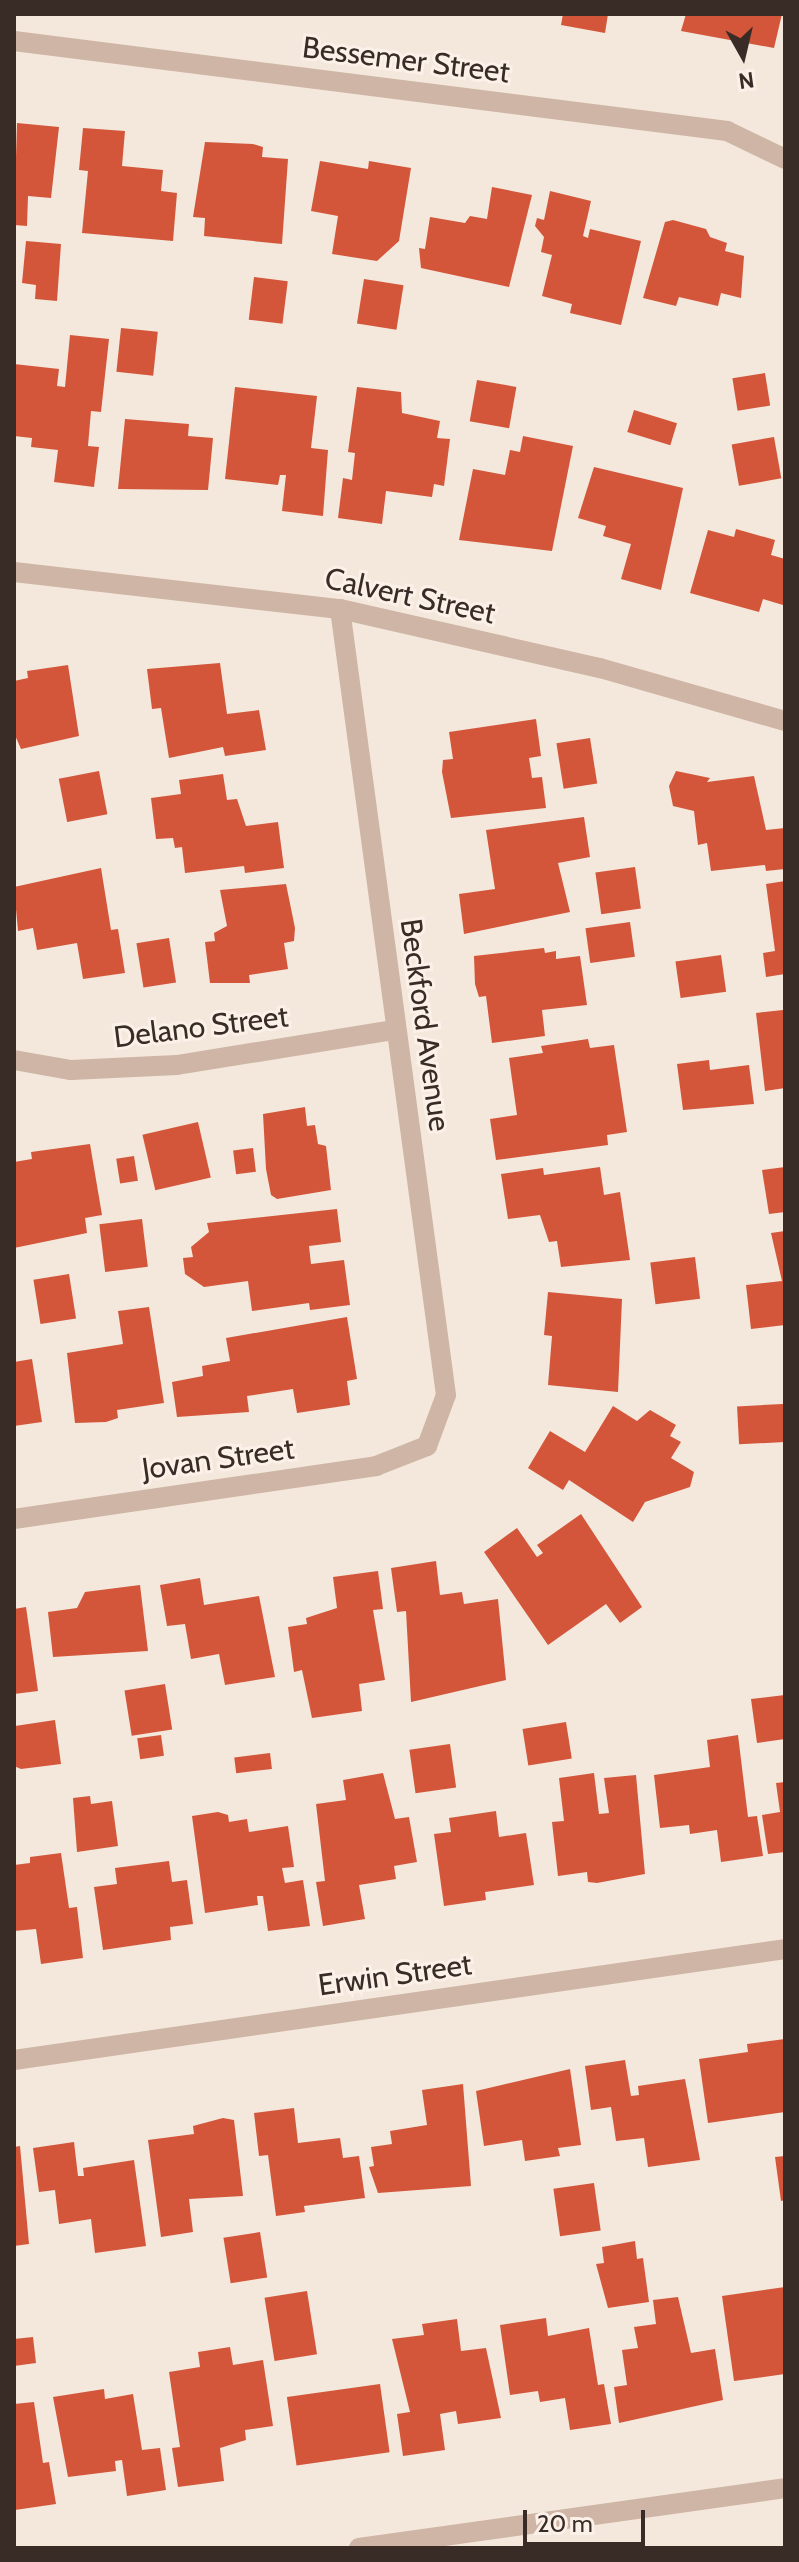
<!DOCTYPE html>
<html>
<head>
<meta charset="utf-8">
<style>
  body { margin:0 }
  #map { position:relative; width:799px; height:2562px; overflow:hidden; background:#f4e7db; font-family:Cabin,sans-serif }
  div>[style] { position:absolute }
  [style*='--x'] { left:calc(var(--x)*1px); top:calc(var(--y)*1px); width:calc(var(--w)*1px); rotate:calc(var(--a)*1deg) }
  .building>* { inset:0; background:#d3563a; transform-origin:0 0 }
  .minor>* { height:20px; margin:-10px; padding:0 10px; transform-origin:10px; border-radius:10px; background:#ceb5a5 }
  span { translate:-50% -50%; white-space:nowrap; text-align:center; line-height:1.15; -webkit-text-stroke:6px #fbf1e8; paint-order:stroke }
  .street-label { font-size:30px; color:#392c27 }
  .frame { position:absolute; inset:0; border:16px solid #392c27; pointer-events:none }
  .north { position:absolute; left:703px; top:16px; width:80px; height:80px; -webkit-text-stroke:6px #fbf1e8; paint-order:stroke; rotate:172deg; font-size:22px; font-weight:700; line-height:32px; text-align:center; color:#392c27 }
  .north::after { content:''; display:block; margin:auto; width:28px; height:36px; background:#392c27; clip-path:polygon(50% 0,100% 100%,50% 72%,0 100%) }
  .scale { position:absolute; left:523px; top:2510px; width:122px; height:36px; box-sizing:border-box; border:4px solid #392c27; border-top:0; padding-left:10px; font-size:24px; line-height:28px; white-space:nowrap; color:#392c27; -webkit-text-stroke:6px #fbf1e8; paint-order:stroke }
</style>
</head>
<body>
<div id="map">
  <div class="building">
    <i style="clip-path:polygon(563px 14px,608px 14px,605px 33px,561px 25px)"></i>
    <i style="clip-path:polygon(686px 14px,782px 14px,774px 48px,681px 31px)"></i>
    <i style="clip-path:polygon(17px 123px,59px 127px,51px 198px,28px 196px,27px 226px,14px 225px)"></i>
    <i style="clip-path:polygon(83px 128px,125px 131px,122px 166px,163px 170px,161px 191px,177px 193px,173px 241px,82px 233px,88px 171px,79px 170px)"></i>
    <i style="clip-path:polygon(205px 142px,253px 144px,263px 147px,262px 157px,288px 159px,282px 244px,204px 236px,205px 218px,193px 217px)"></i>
    <i style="clip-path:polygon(320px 161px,368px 169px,369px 161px,411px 168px,399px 241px,377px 261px,332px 254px,338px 216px,311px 211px)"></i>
    <i style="clip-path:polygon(492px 187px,532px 195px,509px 287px,421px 268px,419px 248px,425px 249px,430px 217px,465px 223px,470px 216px,487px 219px)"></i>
    <i style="clip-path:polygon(550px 191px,591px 201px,583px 236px,588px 238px,590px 229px,641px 241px,621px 325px,570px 313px,572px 304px,542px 296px,552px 255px,541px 252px,544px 237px,535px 226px,537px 218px,544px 220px)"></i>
    <i style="clip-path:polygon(673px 220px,706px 229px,710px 237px,727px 243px,725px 251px,744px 256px,741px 298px,721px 293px,718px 306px,679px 297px,676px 306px,643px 298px,665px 222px)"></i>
    <i style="clip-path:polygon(26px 241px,61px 244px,57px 301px,35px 299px,36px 285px,22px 283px)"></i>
    <i style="left:254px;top:277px;width:34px;height:43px;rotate:7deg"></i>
    <i style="left:364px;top:279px;width:40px;height:45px;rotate:9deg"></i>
    <i style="left:121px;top:328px;width:37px;height:44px;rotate:6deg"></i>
    <i style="clip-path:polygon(70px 335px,109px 339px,101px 412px,91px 411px,88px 446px,99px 447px,94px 487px,54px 482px,58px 450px,31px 447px,32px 438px,14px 436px,14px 364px,59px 369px,57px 386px,65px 387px)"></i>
    <i style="left:765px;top:373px;width:33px;height:33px;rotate:81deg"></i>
    <i style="left:477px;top:380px;width:40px;height:42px;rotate:10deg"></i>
    <i style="clip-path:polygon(235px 387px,317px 396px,311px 448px,328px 450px,323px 516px,282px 511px,286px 475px,280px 475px,278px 485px,225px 479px)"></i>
    <i style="clip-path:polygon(357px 387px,401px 392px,402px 413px,440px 421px,437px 438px,450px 439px,444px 486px,434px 484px,432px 497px,386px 491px,382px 524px,338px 518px,343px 478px,352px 480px,355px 453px,348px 452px)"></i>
    <i style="left:634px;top:410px;width:45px;height:23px;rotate:17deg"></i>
    <i style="clip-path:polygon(125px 419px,189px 424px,188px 436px,213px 438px,208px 490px,118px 489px)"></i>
    <i style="clip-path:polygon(523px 436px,573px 446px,552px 551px,459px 540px,473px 469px,505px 475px,510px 450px,520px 452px)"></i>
    <i style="left:774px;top:437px;width:42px;height:43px;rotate:80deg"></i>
    <i style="clip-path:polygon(594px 467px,683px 488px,661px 590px,621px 579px,631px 544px,603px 536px,606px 526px,578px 518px)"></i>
    <i style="clip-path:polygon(736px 529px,775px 540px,771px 555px,785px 559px,783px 605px,763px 599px,759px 612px,690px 593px,708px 530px,734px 537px)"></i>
    <i style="clip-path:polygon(220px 663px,227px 714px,259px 710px,266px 750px,225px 756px,223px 747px,169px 758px,161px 708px,152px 709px,147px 669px)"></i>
    <i style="clip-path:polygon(68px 665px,79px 736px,21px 749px,14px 733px,14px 681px,28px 678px,27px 671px)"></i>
    <i style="clip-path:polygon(536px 719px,541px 756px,529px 758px,532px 778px,542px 777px,546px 808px,451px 818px,442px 772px,443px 760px,453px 759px,449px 732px)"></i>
    <i style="left:590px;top:738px;width:46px;height:34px;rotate:81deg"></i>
    <i style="left:99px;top:771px;width:44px;height:41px;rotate:79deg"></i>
    <i style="clip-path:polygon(676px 771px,710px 778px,707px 782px,754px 776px,766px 830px,785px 828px,785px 869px,766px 871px,765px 865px,711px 871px,707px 843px,698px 845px,694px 811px,673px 806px,669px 786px)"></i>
    <i style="clip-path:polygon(223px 774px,227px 800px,237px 799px,246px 826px,278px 822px,284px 868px,245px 873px,244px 866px,185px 873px,182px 847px,175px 848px,173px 838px,156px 839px,151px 798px,181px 794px,179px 780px)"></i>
    <i style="clip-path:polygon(584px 817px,590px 857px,558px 863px,570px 912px,464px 934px,459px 894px,495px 889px,486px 830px)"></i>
    <i style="left:635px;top:867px;width:42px;height:40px;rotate:82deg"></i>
    <i style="clip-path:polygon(101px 868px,111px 930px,118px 929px,125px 973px,83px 979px,77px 943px,37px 950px,33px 928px,18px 931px,14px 887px)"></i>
    <i style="clip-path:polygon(785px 881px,785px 974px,766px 977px,763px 953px,775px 951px,766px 884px)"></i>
    <i style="clip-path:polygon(286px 884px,295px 928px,294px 941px,284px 943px,288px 969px,249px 975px,250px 983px,210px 983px,205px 942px,215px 941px,214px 933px,227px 926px,220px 890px)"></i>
    <i style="left:630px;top:922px;width:35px;height:45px;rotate:82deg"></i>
    <i style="left:169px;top:938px;width:45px;height:33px;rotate:81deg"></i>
    <i style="clip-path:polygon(544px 948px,545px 953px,556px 951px,556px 959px,580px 956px,587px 1005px,542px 1010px,545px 1036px,492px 1043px,486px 996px,479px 997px,475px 984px,474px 956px)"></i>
    <i style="left:721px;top:955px;width:37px;height:46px;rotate:82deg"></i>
    <i style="clip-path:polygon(785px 996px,785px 1088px,765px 1091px,756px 1013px,783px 1010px)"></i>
    <i style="clip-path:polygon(588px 1039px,590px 1048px,614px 1045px,627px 1132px,607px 1135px,608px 1145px,496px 1160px,490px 1119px,517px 1115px,509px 1058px,543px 1053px,541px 1046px)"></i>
    <i style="clip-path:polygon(709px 1060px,710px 1070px,749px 1065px,754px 1104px,683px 1110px,677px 1064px)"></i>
    <i style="clip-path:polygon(305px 1107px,307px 1126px,315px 1125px,318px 1144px,326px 1146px,331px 1190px,277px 1199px,271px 1195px,266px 1169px,263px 1114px)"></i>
    <i style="left:198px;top:1122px;width:57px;height:57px;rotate:77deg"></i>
    <i style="clip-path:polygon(90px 1144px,102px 1215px,85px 1218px,87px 1233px,14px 1248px,14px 1162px,32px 1159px,31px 1152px)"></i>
    <i style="left:253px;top:1148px;width:24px;height:20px;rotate:83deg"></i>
    <i style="left:134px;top:1156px;width:25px;height:18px;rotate:81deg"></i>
    <i style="clip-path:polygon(600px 1167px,604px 1195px,620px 1192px,630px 1260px,561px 1267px,557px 1241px,549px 1242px,540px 1215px,508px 1219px,501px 1174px,543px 1168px,544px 1175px)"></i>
    <i style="clip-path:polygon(785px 1167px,785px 1212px,769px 1214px,762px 1170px)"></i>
    <i style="clip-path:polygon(337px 1209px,341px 1242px,309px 1246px,311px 1264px,344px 1260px,350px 1305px,310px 1310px,309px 1303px,252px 1311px,248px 1281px,204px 1287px,185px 1274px,183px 1258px,193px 1257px,191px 1247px,209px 1232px,207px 1223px)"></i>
    <i style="left:142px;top:1219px;width:48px;height:43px;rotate:83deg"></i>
    <i style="clip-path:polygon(785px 1231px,785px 1325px,751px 1329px,746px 1285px,782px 1281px,771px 1233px)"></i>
    <i style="left:695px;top:1257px;width:42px;height:45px;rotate:83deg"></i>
    <i style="left:69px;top:1274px;width:45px;height:36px;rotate:81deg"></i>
    <i style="clip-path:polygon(548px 1292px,622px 1299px,618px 1392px,548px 1385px,552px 1336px,544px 1335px)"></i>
    <i style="clip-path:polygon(149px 1307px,164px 1403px,117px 1410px,118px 1418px,106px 1422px,75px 1423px,67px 1353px,123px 1344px,118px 1311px)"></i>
    <i style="clip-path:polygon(347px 1317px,357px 1379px,347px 1381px,350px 1405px,297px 1413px,293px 1389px,247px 1396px,249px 1412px,177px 1417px,172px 1382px,203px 1376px,202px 1366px,230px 1361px,226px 1338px)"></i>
    <i style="clip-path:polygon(32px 1359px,42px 1422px,14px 1426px,14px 1362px)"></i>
    <i style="left:783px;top:1404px;width:38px;height:46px;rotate:87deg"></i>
    <i style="clip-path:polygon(613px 1406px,637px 1421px,650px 1410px,676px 1425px,670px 1436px,681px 1442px,671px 1458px,694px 1472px,690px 1487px,645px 1502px,633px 1522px,569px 1480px,563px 1490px,528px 1468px,550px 1431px,585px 1452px)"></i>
    <i style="clip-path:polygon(581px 1514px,642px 1607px,620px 1623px,606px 1604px,548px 1645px,484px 1552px,517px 1528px,537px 1557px,543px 1553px,537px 1545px)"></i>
    <i style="clip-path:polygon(436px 1561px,440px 1595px,462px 1592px,464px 1604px,498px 1599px,506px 1680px,411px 1702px,406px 1611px,397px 1612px,391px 1568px)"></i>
    <i style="clip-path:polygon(378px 1571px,383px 1609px,373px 1610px,385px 1680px,359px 1684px,362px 1711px,312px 1718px,302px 1670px,294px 1672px,288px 1627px,307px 1624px,306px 1618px,337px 1608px,333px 1577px)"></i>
    <i style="clip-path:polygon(200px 1578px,204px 1605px,259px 1596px,275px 1677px,225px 1685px,219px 1654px,191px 1659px,185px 1624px,167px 1626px,160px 1585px)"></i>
    <i style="clip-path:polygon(140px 1585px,148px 1651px,53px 1657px,48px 1612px,77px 1608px,85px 1592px)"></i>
    <i style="clip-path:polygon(26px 1607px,38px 1691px,14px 1694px,14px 1609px)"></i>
    <i style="left:165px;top:1684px;width:46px;height:41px;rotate:81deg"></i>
    <i style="clip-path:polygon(785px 1695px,785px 1739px,757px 1743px,751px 1699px)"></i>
    <i style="clip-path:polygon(55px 1720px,61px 1764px,21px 1769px,14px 1766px,15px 1726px)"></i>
    <i style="left:566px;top:1722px;width:37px;height:44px;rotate:81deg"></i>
    <i style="left:161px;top:1735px;width:21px;height:24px;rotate:82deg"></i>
    <i style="clip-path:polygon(738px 1735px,748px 1817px,757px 1816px,763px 1856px,721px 1862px,717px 1830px,690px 1834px,689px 1825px,660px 1828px,654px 1775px,710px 1767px,707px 1740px)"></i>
    <i style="left:450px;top:1744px;width:44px;height:41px;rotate:82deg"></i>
    <i style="left:270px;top:1753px;width:16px;height:36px;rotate:83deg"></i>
    <i style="clip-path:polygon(383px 1773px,395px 1819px,409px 1817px,417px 1862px,394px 1866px,396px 1879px,359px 1885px,365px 1919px,323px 1926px,316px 1882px,325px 1881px,316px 1804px,346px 1800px,343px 1780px)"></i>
    <i style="clip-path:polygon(594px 1773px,599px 1814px,609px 1813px,604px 1778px,636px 1775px,645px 1874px,597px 1883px,588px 1882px,587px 1872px,558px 1876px,552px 1822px,564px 1821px,559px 1778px)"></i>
    <i style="clip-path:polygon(785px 1782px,785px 1852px,768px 1854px,762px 1815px,780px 1812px,776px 1783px)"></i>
    <i style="clip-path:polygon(90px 1796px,91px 1804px,112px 1801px,118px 1846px,77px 1852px,73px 1798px)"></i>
    <i style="clip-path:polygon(496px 1811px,499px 1837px,526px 1833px,534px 1885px,485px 1892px,486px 1900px,444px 1906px,434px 1834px,451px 1832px,449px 1818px)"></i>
    <i style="clip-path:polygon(218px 1812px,228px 1815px,229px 1822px,247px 1819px,249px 1832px,288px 1826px,294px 1867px,282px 1868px,285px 1883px,303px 1880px,310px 1926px,268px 1931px,263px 1896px,257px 1896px,258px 1905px,205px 1913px,192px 1816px)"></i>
    <i style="clip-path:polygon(61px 1853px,69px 1908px,77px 1907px,83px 1958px,41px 1964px,36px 1929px,14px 1931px,14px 1865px,30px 1863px,30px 1857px)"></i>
    <i style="clip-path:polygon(169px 1861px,172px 1882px,187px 1880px,193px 1924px,170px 1927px,171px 1940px,103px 1950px,94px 1887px,117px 1884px,115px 1868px)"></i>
    <i style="clip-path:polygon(785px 2039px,785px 2112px,708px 2123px,699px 2059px,748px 2052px,747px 2044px)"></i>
    <i style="clip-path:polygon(625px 2060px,631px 2096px,639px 2095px,638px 2086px,685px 2079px,700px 2160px,648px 2167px,644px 2138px,616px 2141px,611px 2107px,591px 2110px,585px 2066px)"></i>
    <i style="clip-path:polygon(570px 2069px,581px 2145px,558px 2148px,560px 2156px,525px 2161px,522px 2140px,484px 2146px,476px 2091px)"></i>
    <i style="clip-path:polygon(463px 2084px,471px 2186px,378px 2193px,369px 2167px,374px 2166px,371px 2147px,392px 2144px,390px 2131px,427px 2125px,422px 2090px)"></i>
    <i style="clip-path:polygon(294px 2108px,298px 2143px,340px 2138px,343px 2158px,359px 2156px,365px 2198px,304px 2206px,305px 2212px,276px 2216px,268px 2155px,259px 2156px,254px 2113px)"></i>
    <i style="clip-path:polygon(223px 2118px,234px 2120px,243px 2196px,189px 2199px,193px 2232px,161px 2237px,148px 2140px,194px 2134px,193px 2126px)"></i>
    <i style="clip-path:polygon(74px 2142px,78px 2176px,84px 2176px,83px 2168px,134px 2160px,146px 2246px,95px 2253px,91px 2219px,59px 2224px,55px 2190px,39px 2192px,33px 2148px)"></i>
    <i style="clip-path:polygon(20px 2146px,29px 2244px,14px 2246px,14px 2147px)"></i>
    <i style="clip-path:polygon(785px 2156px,785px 2200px,781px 2201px,775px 2157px)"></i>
    <i style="left:594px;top:2183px;width:48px;height:41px;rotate:82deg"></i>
    <i style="left:260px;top:2232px;width:46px;height:37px;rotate:81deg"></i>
    <i style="clip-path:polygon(635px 2241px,637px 2259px,643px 2258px,649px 2302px,608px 2308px,596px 2264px,604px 2263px,602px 2247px)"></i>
    <i style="clip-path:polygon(785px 2287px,785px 2374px,734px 2381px,722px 2296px)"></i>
    <i style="left:307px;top:2291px;width:64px;height:43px;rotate:81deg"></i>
    <i style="clip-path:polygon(678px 2297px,691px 2353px,715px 2349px,723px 2400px,619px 2423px,614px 2387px,627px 2385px,622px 2350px,638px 2348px,634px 2327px,656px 2324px,653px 2300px)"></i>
    <i style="clip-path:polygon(546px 2318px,548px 2336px,589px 2328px,598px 2385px,604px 2384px,611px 2424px,570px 2430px,565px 2398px,540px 2402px,538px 2391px,510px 2395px,500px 2325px)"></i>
    <i style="clip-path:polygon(457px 2319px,461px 2351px,486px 2348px,501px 2418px,458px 2424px,456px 2411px,440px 2414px,445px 2450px,403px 2456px,397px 2414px,410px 2412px,392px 2339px,424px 2335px,422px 2324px)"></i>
    <i style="clip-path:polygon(33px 2337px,36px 2363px,14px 2366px,14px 2339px)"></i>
    <i style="clip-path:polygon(230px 2347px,233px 2365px,263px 2360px,273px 2426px,245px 2430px,246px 2440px,220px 2448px,224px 2481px,178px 2487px,172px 2448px,180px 2447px,169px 2372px,200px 2367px,198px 2352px)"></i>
    <i style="left:380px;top:2384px;width:69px;height:94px;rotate:82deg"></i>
    <i style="clip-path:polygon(104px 2389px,105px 2399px,133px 2394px,142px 2450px,160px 2448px,166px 2490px,127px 2496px,122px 2460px,115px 2461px,116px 2471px,68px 2477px,53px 2397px)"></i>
    <i style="clip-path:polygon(34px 2402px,43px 2463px,49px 2462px,56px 2504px,15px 2510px,14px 2404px)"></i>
  </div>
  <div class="minor">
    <i style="--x:14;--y:41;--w:719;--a:7.19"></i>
    <i style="--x:727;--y:131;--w:64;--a:25.8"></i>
    <i style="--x:14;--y:572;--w:328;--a:6.5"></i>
    <i style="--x:340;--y:609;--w:267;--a:12.8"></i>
    <i style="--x:600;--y:668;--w:192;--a:16"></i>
    <i style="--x:14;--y:1060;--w:58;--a:10"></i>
    <i style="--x:71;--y:1070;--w:106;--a:-2.7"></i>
    <i style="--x:177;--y:1065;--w:220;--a:-9.2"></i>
    <i style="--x:14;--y:1519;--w:366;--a:-8.3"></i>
    <i style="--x:376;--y:1466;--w:55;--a:-21.4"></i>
    <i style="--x:427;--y:1446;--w:54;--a:-69.6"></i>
    <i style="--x:446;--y:1395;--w:793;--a:-97.68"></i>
    <i style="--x:14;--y:2060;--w:779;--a:-8.19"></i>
    <i style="--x:359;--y:2548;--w:430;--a:-8"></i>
  </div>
  <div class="street-label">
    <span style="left:406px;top:60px;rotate:7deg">Bessemer Street</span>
    <span style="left:410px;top:596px;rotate:12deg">Calvert Street</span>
    <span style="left:425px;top:1025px;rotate:82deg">Beckford Avenue</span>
    <span style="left:201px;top:1027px;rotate:-7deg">Delano Street</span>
    <span style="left:218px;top:1459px;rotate:-8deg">Jovan Street</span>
    <span style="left:395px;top:1975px;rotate:-8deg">Erwin Street</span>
  </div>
  <div class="frame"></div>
  <div class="north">N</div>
  <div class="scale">20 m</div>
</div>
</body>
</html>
